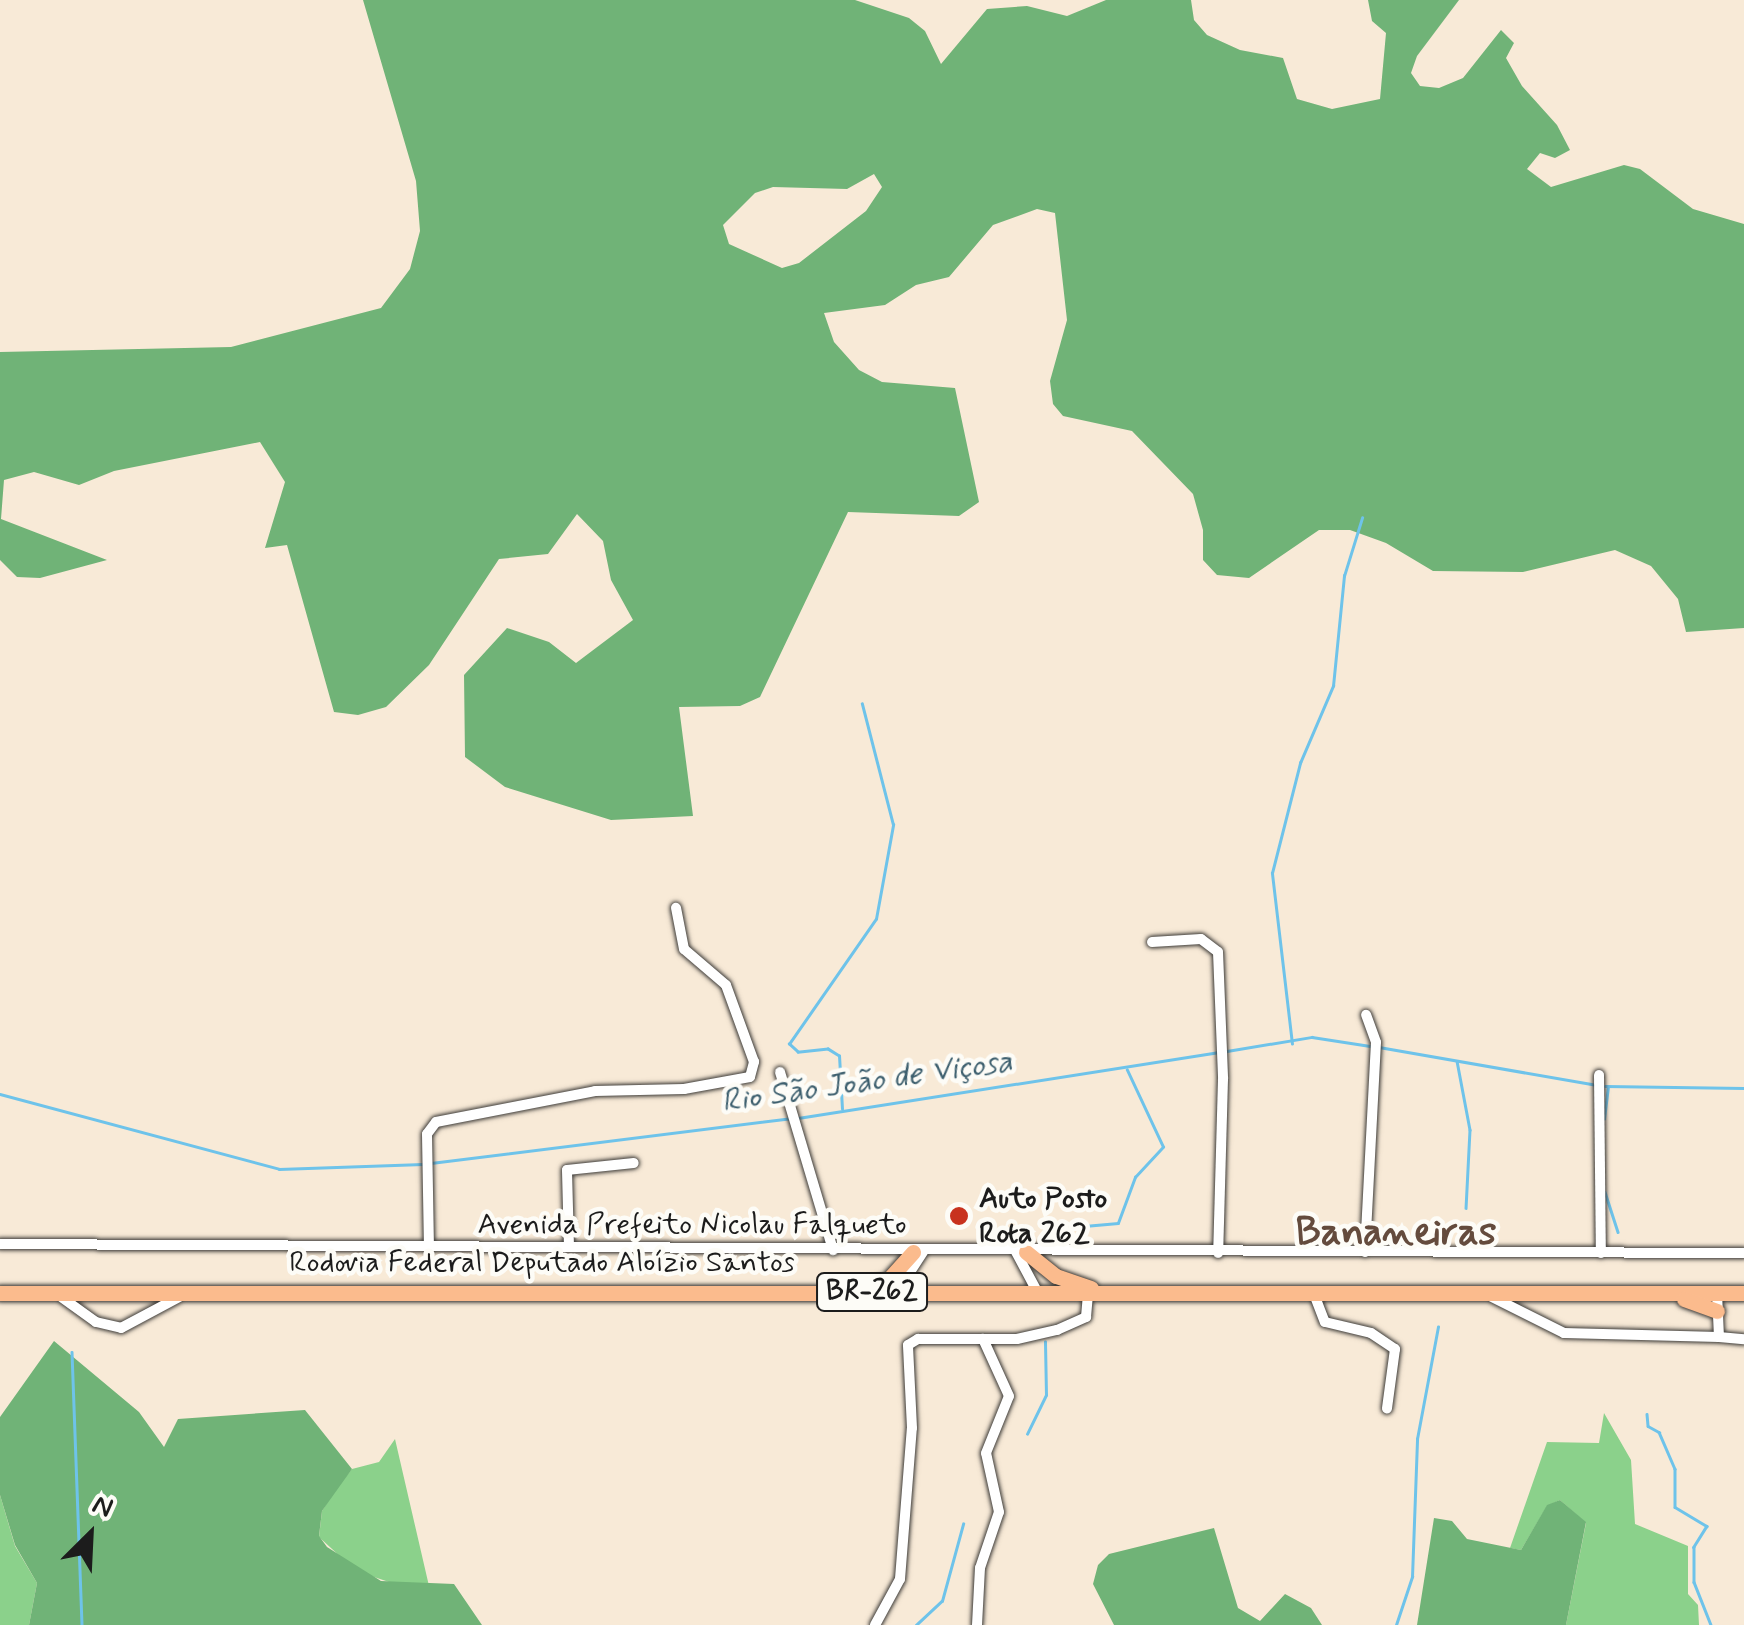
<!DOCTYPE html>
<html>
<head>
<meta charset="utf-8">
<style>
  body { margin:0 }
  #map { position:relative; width:1744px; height:1625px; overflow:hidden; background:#f8ead7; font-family:Mynerve,sans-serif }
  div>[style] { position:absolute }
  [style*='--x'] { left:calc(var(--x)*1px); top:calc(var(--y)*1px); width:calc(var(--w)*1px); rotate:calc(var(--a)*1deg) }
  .green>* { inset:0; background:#8bd18b }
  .forest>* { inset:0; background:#70b377 }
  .stream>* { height:2.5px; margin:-1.25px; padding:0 1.25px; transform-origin:1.25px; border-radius:1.25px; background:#6ec3ea }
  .roads { filter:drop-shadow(0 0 2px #3d3b38) drop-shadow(0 0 2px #3d3b38) }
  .minor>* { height:10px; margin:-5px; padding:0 5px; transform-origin:5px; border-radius:5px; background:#fff }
  .highway>* { height:15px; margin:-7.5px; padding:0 7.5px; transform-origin:7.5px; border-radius:7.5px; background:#fbbb8d }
  .dots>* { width:28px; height:28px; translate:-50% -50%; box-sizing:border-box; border:5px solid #fdfcf7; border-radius:50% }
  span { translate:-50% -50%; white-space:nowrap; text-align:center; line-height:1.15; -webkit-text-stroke:9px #fdfcf7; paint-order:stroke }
  .shield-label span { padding:2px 8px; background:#fdfcf7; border:2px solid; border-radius:8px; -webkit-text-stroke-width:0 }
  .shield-label { font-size:28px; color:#1c1c1c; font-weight:700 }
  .poi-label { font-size:30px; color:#1c1c1c; font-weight:700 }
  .left { translate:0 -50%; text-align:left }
  .street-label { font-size:30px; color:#1c1c1c }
  .water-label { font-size:32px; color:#3d5f6e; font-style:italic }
  .district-label { font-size:40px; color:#644b3d; font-weight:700 }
  .north { position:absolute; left:40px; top:1485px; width:100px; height:100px; -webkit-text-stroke:8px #fdfcf7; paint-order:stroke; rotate:24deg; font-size:28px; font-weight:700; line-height:40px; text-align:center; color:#1c1c1c }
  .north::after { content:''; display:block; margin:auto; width:35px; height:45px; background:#1c1c1c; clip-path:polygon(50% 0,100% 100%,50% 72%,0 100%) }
</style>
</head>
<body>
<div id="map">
  <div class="green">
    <i style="clip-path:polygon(1604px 1413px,1631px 1460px,1635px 1524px,1688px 1546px,1688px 1594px,1698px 1605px,1699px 1625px,1566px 1625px,1586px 1523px,1560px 1500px,1547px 1506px,1521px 1550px,1510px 1548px,1547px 1442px,1599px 1443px)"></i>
    <i style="clip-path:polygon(395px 1439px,429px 1586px,404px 1587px,356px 1571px,319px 1537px,322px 1511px,337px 1487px,352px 1469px,379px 1462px)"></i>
    <i style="clip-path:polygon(0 1495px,15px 1546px,37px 1583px,29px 1625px,0 1625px)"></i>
  </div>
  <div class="forest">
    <i style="clip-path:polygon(evenodd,363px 0,855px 0,909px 18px,925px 31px,941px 64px,987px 9px,1027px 6px,1067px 16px,1106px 0,1191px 0,1194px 20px,1207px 35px,1240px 50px,1283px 58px,1297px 99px,1332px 109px,1380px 99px,1386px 33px,1372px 21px,1368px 0,1459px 0,1417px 56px,1411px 73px,1420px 86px,1439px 88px,1463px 78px,1501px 30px,1514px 43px,1506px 58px,1522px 86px,1557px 125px,1570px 150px,1555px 158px,1540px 153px,1527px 169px,1551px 187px,1624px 165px,1640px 169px,1693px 209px,1744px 224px,1744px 628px,1686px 632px,1678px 599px,1651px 566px,1615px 550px,1523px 572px,1433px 571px,1386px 543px,1350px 530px,1319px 530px,1249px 578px,1217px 575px,1203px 560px,1203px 530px,1193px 494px,1132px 431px,1063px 416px,1053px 404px,1050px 381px,1067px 320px,1055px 213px,1037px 209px,993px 225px,949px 277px,916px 285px,885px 305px,824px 313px,834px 342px,859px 370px,882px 382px,955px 388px,979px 502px,959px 516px,848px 512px,760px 697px,740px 706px,679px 707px,693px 816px,611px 820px,505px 787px,465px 757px,464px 675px,507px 628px,549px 642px,576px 663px,633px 620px,611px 580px,603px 541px,577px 514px,548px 554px,499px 559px,429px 665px,386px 707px,358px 715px,334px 712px,287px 545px,265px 548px,285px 482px,260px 442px,114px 471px,79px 485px,34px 472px,4px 480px,1px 519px,107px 560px,40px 578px,17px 577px,0 560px,0 352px,231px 347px,381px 308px,410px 269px,420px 231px,416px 181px,363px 0,874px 174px,882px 187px,866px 211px,799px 263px,782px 268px,729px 244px,723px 225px,755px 193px,773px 187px,847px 189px,874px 174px)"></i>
    <i style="clip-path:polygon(54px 1341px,139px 1412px,164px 1447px,178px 1419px,305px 1410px,352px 1469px,322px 1511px,319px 1536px,327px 1547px,381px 1581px,454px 1584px,482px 1625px,29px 1625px,37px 1583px,15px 1545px,0 1495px,0 1417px)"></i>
    <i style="clip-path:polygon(1560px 1500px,1586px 1522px,1566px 1625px,1417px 1625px,1434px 1518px,1452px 1521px,1467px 1539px,1521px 1550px,1547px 1505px)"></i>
    <i style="clip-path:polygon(1214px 1528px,1238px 1608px,1260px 1621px,1285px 1594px,1311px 1608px,1322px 1625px,1114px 1625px,1093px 1584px,1098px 1565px,1109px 1554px)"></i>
  </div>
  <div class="stream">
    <i style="--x:1292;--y:1044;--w:172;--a:-96.7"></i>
    <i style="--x:1272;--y:873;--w:114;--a:-75.7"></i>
    <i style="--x:1300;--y:763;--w:84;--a:-66.8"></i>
    <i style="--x:1333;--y:686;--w:111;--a:-84.3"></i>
    <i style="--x:1344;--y:576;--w:61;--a:-72.8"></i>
    <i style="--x:1379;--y:1047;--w:221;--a:9.9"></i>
    <i style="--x:1227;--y:1051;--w:86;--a:-9.4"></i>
    <i style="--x:1312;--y:1037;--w:60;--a:8.7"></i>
    <i style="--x:1457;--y:1061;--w:70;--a:79.3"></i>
    <i style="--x:1470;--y:1130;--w:78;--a:92.9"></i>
    <i style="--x:1605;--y:1086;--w:139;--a:0.8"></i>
    <i style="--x:0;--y:1094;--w:289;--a:15"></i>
    <i style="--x:279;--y:1169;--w:144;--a:-2"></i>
    <i style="--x:842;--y:1109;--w:53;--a:-93.2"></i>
    <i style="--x:839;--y:1056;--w:13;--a:-148"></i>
    <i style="--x:828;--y:1049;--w:30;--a:174"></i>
    <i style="--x:798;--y:1052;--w:12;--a:-138"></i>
    <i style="--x:789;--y:1044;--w:152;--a:-55.2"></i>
    <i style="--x:876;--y:919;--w:96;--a:-79.7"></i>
    <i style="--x:893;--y:825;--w:125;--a:-104.4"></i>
    <i style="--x:798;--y:1118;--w:426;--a:-8.9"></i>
    <i style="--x:1604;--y:1119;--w:32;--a:-83"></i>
    <i style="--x:431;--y:1163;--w:362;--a:-7.1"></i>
    <i style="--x:1605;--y:1192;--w:42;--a:72"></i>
    <i style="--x:1054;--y:1238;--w:22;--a:-30"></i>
    <i style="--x:1073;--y:1227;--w:45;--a:-5.1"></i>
    <i style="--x:1118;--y:1223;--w:49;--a:-69.7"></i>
    <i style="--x:1135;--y:1177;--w:41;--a:-47"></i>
    <i style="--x:1163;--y:1147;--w:85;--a:-115.1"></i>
    <i style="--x:72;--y:1352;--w:273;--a:87.9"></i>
    <i style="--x:1647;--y:1414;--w:12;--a:85"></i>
    <i style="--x:1648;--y:1426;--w:13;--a:29"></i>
    <i style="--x:1659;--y:1432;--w:40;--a:66.6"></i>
    <i style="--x:1675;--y:1469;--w:38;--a:90"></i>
    <i style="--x:1675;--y:1507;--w:37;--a:31"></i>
    <i style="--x:1707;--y:1526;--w:25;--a:122"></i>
    <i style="--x:1694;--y:1547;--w:35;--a:90"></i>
    <i style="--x:1694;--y:1582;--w:46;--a:68.4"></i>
    <i style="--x:1027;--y:1434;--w:43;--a:-64"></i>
    <i style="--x:1046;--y:1395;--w:53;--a:-91.1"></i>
    <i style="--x:916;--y:1625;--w:35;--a:-43"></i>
    <i style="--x:942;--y:1601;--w:80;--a:-74.7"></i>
    <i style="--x:1396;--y:1625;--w:51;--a:-71.6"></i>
    <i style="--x:1412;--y:1577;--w:138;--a:-87.9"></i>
    <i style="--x:1417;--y:1439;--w:114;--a:-79.4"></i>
  </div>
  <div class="roads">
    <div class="minor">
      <i style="--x:1152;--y:942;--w:49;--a:-3.5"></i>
      <i style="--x:1201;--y:939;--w:21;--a:37"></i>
      <i style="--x:1218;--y:952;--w:127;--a:87.7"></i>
      <i style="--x:1223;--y:1079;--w:174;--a:91.6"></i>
      <i style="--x:780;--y:1072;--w:186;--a:73.4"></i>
      <i style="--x:1599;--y:1075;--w:178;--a:89.4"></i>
      <i style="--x:0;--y:1244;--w:1744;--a:0.3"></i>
      <i style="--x:569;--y:1247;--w:77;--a:-91.5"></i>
      <i style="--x:567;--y:1170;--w:67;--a:-6"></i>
      <i style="--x:429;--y:1249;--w:115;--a:-91"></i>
      <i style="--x:427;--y:1134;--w:15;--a:-53"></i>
      <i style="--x:436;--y:1122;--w:162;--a:-11"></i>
      <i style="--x:595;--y:1091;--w:89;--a:-1.3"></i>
      <i style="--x:684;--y:1089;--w:67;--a:-10.3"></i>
      <i style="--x:750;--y:1077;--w:16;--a:-75"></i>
      <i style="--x:754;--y:1062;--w:82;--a:-110"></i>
      <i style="--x:726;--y:985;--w:55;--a:-139.4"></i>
      <i style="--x:684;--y:949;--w:42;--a:-101"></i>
      <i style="--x:1016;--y:1252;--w:49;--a:61.9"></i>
      <i style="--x:1365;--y:1252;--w:210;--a:-87"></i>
      <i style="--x:1376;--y:1042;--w:29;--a:-110"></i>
      <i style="--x:897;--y:1292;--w:48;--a:-57"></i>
      <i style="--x:1717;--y:1293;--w:44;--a:87.4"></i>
      <i style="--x:1719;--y:1337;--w:25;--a:5"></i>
      <i style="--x:57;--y:1294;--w:48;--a:35.7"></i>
      <i style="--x:96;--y:1322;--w:26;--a:13"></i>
      <i style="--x:121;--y:1328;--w:72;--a:-28"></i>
      <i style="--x:1314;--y:1294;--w:30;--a:69"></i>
      <i style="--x:1325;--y:1322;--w:47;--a:13.4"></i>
      <i style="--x:1371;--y:1333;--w:29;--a:34"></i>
      <i style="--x:1395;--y:1349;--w:60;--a:97.7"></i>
      <i style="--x:1488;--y:1295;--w:85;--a:26.6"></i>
      <i style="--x:1564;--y:1333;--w:155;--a:1.5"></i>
      <i style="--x:875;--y:1625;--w:52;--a:-61.5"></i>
      <i style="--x:900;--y:1579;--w:151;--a:-85.5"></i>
      <i style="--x:912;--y:1428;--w:83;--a:-92.8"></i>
      <i style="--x:908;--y:1345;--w:12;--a:-31"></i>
      <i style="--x:918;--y:1339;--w:99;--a:0"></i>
      <i style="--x:1017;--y:1339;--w:41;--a:-12.7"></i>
      <i style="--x:1057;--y:1330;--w:32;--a:-24"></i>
      <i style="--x:1086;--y:1317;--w:22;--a:-85"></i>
      <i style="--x:977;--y:1625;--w:57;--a:-87"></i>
      <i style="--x:980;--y:1568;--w:59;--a:-71.3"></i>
      <i style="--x:999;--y:1512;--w:60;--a:-102.4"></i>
      <i style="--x:986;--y:1453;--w:61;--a:-68"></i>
      <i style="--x:1009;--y:1396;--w:63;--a:-114.5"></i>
    </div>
    <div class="highway">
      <i style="--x:1026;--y:1252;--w:38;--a:39"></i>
      <i style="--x:1056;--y:1276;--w:37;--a:19"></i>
      <i style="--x:866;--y:1286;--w:22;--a:-13"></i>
      <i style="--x:887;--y:1281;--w:39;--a:-48"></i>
      <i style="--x:0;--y:1293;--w:1744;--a:0"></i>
      <i style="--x:1684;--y:1299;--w:35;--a:20"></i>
    </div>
  </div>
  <div class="dots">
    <i style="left:959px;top:1216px;background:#c8321e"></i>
  </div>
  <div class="shield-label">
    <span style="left:872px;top:1292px">BR-262</span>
  </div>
  <div class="poi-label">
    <span class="left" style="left:979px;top:1216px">Auto Posto<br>Rota 262</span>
  </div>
  <div class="street-label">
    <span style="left:692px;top:1225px">Avenida Prefeito Nicolau Falqueto</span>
    <span style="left:542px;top:1263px">Rodovia Federal Deputado Aloízio Santos</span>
  </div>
  <div class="water-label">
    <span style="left:867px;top:1082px;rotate:-8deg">Rio São João de Viçosa</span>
  </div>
  <div class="district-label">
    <span style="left:1396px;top:1233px">Bananeiras</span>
  </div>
  <div class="north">N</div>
</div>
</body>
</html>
